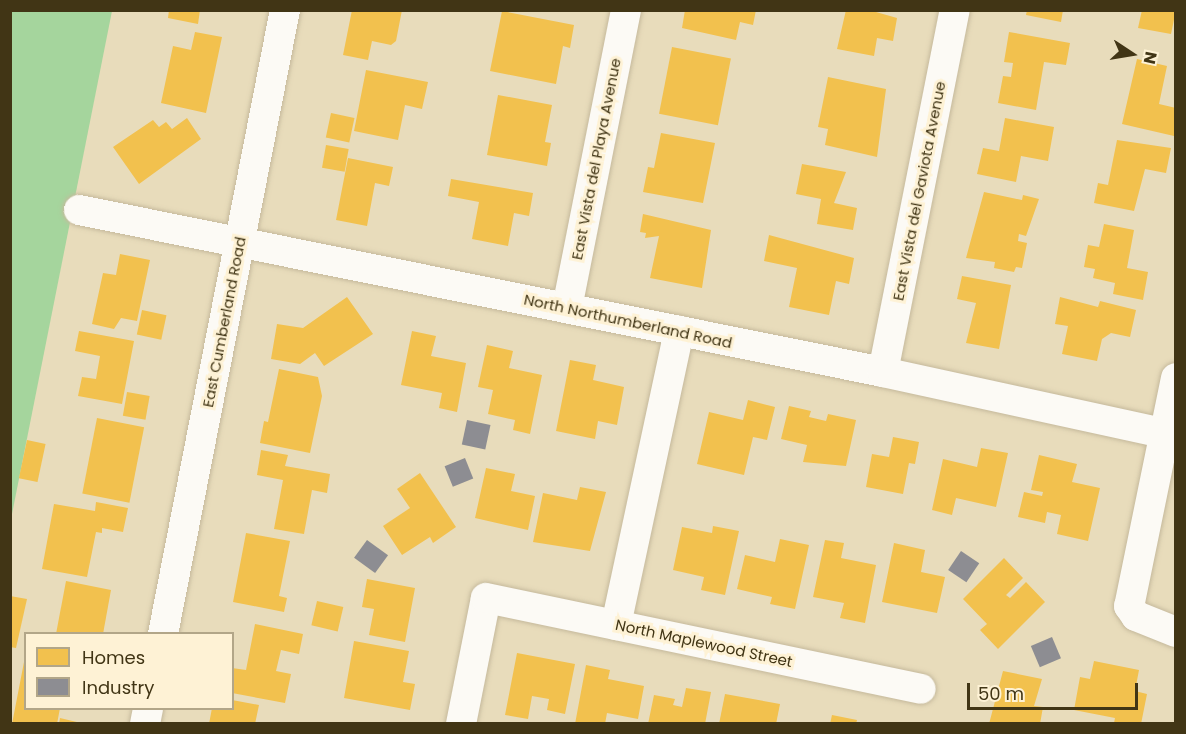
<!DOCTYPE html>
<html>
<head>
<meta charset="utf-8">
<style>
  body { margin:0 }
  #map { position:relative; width:1186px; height:734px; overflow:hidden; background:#e8dcbb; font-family:Poppins,sans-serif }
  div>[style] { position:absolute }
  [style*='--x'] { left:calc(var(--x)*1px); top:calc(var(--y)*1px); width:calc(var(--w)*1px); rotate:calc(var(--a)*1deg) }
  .green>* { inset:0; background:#a5d59d }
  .homes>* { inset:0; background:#f2c14e; transform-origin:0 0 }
  .industry>* { inset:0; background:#8d8d92; transform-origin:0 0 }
  .roads { filter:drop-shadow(0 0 2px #c5b99c) drop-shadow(0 0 2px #c5b99c) }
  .minor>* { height:30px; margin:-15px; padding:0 15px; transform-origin:15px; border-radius:15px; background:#fcfaf5 }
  span { translate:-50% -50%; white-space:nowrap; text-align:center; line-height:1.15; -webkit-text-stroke:6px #fef2d5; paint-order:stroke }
  .street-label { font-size:15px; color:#413515 }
  .frame { position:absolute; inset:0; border:12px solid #413515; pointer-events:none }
  .legend { position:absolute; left:24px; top:632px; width:210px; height:78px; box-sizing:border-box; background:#fef2d5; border:2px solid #b2a688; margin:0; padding:8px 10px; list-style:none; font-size:18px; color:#413515 }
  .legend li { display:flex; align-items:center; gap:12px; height:30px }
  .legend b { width:30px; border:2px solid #b2a688 }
  .north { position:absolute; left:1102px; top:24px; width:60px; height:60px; -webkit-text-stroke:4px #fef2d5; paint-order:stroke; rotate:102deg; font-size:16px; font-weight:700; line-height:24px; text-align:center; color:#413515 }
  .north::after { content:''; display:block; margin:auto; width:21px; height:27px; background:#413515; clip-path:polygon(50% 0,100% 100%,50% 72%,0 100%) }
  .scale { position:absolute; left:967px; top:683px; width:171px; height:27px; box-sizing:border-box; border:3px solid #413515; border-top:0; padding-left:8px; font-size:18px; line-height:21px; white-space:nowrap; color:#413515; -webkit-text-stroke:4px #fef2d5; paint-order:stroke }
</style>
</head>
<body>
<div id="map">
  <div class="green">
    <i style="clip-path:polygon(11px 11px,112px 11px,11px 519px)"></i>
  </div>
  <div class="homes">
    <i style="clip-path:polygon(169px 10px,200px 10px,198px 24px,168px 18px)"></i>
    <i style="clip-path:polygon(352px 10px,402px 10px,396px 41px,391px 45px,372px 41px,368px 60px,343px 55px)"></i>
    <i style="clip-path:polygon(685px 10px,756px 10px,753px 25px,740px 22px,736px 40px,682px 28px)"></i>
    <i style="clip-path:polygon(846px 10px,869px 10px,897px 18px,893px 41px,877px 38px,874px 56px,837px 49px)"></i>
    <i style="clip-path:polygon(1027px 10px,1063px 10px,1061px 22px,1026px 15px)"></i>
    <i style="clip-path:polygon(1142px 10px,1176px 10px,1171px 34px,1138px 28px)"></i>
    <i style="clip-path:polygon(502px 11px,574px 25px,570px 48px,563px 46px,556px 84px,490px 71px)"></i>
    <i style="clip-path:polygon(195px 32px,222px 37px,206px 113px,161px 103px,173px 46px,191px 50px)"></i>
    <i style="clip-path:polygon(1009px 32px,1070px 43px,1066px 65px,1044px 62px,1036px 110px,998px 103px,1003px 76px,1011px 77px,1013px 63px,1004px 62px)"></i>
    <i style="left:672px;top:47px;width:60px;height:68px;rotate:11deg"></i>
    <i style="clip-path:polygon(1137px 59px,1167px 66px,1159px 104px,1176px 108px,1174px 136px,1122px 124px)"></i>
    <i style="clip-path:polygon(366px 70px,428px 82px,422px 109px,405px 105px,398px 140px,354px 131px)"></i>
    <i style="clip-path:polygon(828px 77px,886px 89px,877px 157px,825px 145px,828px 129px,818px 127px)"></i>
    <i style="clip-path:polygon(498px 95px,552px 105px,545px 142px,551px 143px,547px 166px,487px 155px)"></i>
    <i style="left:331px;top:113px;width:24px;height:25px;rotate:12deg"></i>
    <i style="clip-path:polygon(187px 118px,201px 139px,139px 184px,113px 147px,153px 120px,159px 127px,166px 122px,172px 129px)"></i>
    <i style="clip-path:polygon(1005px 118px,1054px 127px,1048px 161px,1021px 156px,1016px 182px,977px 174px,983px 148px,999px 151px)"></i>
    <i style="clip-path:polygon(661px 133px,715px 143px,703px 203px,643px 192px,648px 167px,654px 168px)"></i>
    <i style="clip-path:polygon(1117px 140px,1171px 148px,1166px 173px,1145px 169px,1134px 211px,1094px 203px,1098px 183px,1108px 185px)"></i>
    <i style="left:326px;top:145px;width:23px;height:23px;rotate:10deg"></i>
    <i style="clip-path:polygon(348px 158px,393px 167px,389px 186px,375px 183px,367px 226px,336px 220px)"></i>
    <i style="clip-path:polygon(802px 164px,846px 172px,834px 203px,857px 208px,853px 230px,817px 224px,821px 199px,796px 194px)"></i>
    <i style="clip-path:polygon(451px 179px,533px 193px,529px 216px,514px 213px,508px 246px,472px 239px,479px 202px,448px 196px)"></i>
    <i style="clip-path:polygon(984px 192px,1022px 200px,1023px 195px,1039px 199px,1026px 236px,1019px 234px,1018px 241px,1027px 243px,1022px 268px,1016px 267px,1014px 272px,994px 268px,995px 262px,966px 258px)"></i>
    <i style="clip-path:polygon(643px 214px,711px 230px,702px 288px,650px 278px,659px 236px,645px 238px,646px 233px,640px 232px)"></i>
    <i style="clip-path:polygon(1104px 224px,1134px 230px,1127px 268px,1148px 272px,1143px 300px,1113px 294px,1115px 283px,1093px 278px,1095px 269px,1084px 267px,1088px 245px,1099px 247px)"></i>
    <i style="clip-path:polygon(769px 235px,854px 258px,849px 284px,836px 281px,829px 315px,789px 307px,797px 268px,764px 261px)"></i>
    <i style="clip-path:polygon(120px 254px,150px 260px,137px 321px,121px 318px,114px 329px,92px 324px,103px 273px,116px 275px)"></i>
    <i style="clip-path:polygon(962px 276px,1011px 285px,999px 349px,966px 343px,976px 303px,957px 299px)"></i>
    <i style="clip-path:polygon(347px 297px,373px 334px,324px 366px,315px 353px,300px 364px,271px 359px,277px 324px,303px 328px)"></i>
    <i style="clip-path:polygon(1060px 297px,1098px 307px,1100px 301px,1136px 310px,1130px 337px,1111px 333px,1102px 339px,1097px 361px,1062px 354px,1068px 326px,1055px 324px)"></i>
    <i style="left:142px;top:310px;width:25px;height:25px;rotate:12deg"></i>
    <i style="clip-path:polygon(79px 331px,134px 341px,122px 404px,78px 396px,82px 377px,96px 379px,100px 356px,75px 351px)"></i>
    <i style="clip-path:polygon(412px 331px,436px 336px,431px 356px,466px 363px,457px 412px,439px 408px,442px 393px,401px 385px)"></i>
    <i style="clip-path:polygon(487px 345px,513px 351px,509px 368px,542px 375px,530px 434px,513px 430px,515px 420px,488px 414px,493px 390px,478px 387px)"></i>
    <i style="clip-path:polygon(570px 360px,596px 365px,593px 380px,624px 387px,617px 425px,598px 421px,595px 439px,556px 431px)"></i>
    <i style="clip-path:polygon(279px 369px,318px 377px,322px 396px,310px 453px,260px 443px,264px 421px,268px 422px)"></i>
    <i style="left:127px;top:392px;width:23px;height:24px;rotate:10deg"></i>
    <i style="clip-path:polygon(748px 400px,775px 407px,767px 440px,753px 437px,744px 475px,697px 464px,709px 412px,743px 420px)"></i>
    <i style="clip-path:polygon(789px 406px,811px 411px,809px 417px,826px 421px,828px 414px,856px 420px,846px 466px,803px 462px,807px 445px,781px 439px)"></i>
    <i style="left:97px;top:418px;width:48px;height:77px;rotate:11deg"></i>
    <i style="clip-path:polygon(893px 437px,919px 442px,915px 464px,909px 463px,903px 494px,866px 487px,872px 454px,889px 457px)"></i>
    <i style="left:27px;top:440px;width:19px;height:39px;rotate:12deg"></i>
    <i style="clip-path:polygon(981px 448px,1008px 453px,996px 507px,956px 498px,952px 515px,932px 510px,943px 459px,977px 467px)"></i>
    <i style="clip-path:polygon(261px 450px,288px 455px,285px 466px,330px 474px,327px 493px,312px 490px,304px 534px,274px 529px,283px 480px,257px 475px)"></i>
    <i style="clip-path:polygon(1039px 455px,1077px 464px,1072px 482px,1100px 488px,1088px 541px,1057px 534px,1061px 515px,1047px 512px,1045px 523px,1018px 517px,1024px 492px,1042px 496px,1043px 492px,1031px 490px)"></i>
    <i style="clip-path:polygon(486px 468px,515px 474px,511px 491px,535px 496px,528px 530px,475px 518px)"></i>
    <i style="clip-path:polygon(420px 473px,456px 527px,433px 543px,430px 537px,402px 555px,383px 526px,410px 508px,397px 489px)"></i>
    <i style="clip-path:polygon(580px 487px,606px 492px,590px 551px,533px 542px,543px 493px,577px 500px)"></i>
    <i style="clip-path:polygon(96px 502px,128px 508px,123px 532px,102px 528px,102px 533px,96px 532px,87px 577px,42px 569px,54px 504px,95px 511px)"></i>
    <i style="clip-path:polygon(713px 526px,739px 531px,725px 595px,701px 590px,704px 577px,673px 570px,682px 527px,712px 533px)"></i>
    <i style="clip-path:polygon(246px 533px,290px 541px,279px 596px,287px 598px,284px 612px,233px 602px)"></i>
    <i style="clip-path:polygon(780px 539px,809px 545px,795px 609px,770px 604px,772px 597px,737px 589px,745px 555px,775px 562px)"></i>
    <i style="clip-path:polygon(825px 540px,844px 543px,841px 558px,876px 565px,865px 623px,840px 618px,844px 603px,813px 597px)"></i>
    <i style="clip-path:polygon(894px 543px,925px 550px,921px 572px,945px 577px,937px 613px,882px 602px)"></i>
    <i style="clip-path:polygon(1004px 558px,1023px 578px,1006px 595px,1010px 598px,1026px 582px,1045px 602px,998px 649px,980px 630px,987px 624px,963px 599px)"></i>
    <i style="clip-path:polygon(367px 579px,415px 588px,405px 642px,369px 635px,374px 609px,362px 607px)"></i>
    <i style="clip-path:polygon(66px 581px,111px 590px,103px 634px,56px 634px)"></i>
    <i style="clip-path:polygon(10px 596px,27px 599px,16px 648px,10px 647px)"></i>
    <i style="left:317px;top:601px;width:27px;height:25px;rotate:13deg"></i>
    <i style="clip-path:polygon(255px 624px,303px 634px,299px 654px,281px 650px,276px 671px,291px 674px,285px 703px,232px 693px,232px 668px,246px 670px)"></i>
    <i style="clip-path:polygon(354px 641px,409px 651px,403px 682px,415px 684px,410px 710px,344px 698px)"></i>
    <i style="clip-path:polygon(517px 653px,575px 664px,565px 714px,547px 710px,549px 699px,532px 696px,528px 719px,505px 715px)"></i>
    <i style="clip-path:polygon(1094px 661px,1139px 670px,1135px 691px,1147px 694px,1141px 724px,1114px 723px,1115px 718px,1074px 710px,1080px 677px,1090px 679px)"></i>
    <i style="clip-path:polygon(24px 662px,26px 708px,60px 708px,57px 724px,12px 724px)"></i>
    <i style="clip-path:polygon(586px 665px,610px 670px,608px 679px,644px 686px,638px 719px,607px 713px,605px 724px,575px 724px)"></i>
    <i style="clip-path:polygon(1003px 671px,1042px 679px,1034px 706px,1043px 707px,1040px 724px,989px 724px)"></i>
    <i style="clip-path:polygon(686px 688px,711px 692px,705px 724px,648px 724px,654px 695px,675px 699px,673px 705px,682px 707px)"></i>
    <i style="clip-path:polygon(725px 694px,780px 704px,776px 724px,719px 724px)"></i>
    <i style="clip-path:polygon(232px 700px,259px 705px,255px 724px,209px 724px,212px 708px,232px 708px)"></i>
    <i style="clip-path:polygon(832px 715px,857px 720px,856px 724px,830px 724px)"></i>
    <i style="clip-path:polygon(60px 718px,81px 723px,81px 724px,59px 724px)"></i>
  </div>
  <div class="industry">
    <i style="left:467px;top:420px;width:24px;height:25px;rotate:12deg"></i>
    <i style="left:465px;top:458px;width:22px;height:22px;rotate:68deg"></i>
    <i style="left:367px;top:540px;width:26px;height:22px;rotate:36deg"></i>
    <i style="left:961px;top:551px;width:22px;height:23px;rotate:34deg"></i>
    <i style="left:1052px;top:637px;width:23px;height:23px;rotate:67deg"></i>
  </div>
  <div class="roads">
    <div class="minor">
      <i style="--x:79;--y:210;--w:820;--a:11.39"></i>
      <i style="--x:883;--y:372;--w:300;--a:12.3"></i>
      <i style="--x:567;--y:308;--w:304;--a:-78.8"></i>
      <i style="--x:883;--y:372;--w:369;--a:-78.8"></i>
      <i style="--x:1176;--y:378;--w:233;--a:101.6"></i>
      <i style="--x:1129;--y:606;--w:12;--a:55"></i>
      <i style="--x:1136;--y:616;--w:43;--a:21.8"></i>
      <i style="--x:616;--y:625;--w:301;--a:-77.9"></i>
      <i style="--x:163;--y:634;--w:636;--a:-78.94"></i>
      <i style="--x:145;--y:724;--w:16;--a:-79"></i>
      <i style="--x:461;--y:724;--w:128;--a:-78.8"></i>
      <i style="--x:486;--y:598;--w:444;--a:11.8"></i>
    </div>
  </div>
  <div class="street-label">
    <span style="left:596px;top:159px;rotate:-79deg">East Vista del Playa Avenue</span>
    <span style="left:919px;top:191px;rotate:-79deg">East Vista del Gaviota Avenue</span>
    <span style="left:628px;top:321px;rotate:12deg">North Northumberland Road</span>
    <span style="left:224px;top:322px;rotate:-79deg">East Cumberland Road</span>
    <span style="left:704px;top:643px;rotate:12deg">North Maplewood Street</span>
  </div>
  <div class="frame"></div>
  <ul class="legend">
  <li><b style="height:16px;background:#f2c14e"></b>Homes</li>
  <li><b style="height:16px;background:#8d8d92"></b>Industry</li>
  </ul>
  <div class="north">N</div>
  <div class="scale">50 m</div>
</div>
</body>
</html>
